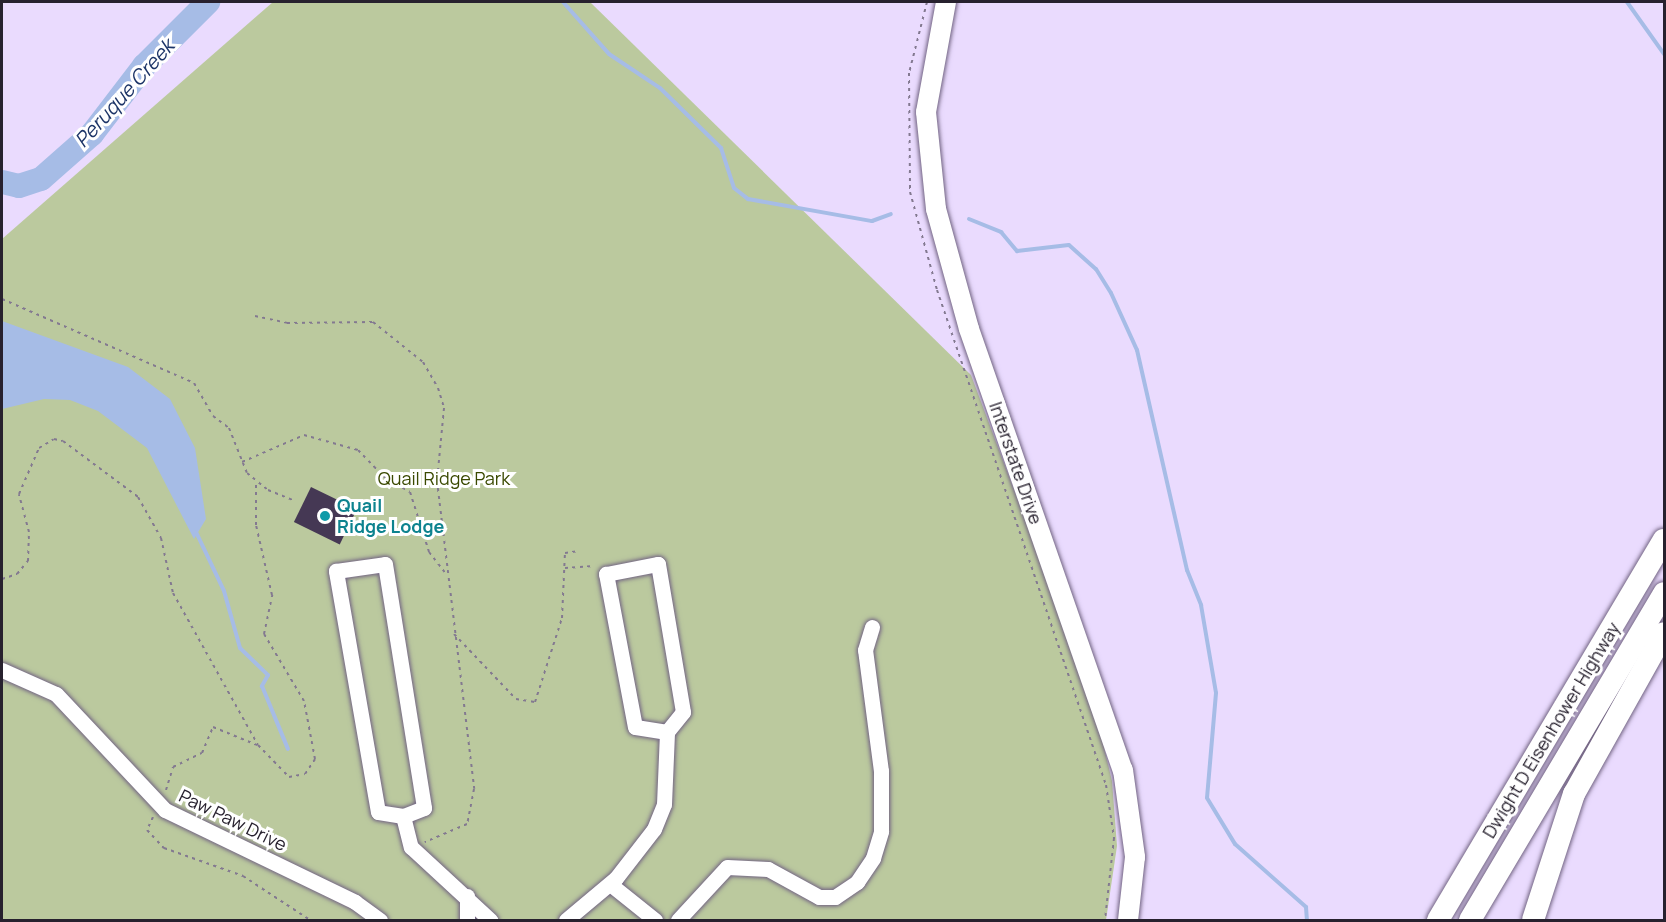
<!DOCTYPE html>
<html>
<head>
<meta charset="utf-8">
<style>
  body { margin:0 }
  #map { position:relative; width:1666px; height:922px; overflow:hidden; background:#eadbfe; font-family:Manrope,sans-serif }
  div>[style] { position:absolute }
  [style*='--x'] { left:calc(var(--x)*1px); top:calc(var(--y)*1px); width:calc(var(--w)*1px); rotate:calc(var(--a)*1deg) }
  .green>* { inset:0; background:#bbc99e }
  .water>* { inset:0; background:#a6bce6 }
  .stream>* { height:4px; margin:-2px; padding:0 2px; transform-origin:2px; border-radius:2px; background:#a6bce6 }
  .river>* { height:24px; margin:-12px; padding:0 12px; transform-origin:12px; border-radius:12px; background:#a6bce6 }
  .building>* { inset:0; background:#453854; transform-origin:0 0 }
  .path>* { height:2px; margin-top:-1px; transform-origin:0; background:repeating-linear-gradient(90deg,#837990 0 3px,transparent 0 7.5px) }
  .roads { filter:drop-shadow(0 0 2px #726483) drop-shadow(0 0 2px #726483) }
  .minor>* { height:15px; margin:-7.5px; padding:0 7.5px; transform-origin:7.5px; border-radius:7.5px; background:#fff }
  .major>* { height:20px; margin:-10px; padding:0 10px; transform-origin:10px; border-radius:10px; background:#fff }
  .highway>* { height:22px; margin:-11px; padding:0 11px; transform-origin:11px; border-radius:11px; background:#fff }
  .dots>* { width:16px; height:16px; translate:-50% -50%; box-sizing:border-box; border:3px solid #fff; border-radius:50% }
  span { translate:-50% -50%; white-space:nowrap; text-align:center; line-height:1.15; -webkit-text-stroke:6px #fff; paint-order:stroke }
  .street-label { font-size:18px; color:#27212e }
  .park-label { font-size:18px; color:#3a4900 }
  .culture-label { font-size:18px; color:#0d838f; font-weight:700 }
  .left { translate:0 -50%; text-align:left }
  .water-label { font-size:20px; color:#1c3467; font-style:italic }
  .frame { position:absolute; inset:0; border:3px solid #27212e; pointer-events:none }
</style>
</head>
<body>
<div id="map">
  <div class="green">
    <i style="clip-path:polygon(273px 2px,590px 2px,971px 375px,1093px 701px,1112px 781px,1117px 846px,1106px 920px,2px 920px,2px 239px)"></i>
  </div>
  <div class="water">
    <i style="clip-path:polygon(2px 321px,128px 367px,170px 399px,195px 448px,206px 519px,194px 539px,147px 448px,98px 411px,70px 400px,44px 399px,2px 409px)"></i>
  </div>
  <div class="stream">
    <i style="--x:563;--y:2;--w:69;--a:48.5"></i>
    <i style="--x:609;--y:54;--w:61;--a:33.7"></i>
    <i style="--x:660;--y:88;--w:86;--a:44.5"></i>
    <i style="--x:721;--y:148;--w:42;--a:72"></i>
    <i style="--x:734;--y:188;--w:18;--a:38"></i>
    <i style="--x:748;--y:199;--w:126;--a:10.1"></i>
    <i style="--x:872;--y:221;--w:20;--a:-20"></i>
    <i style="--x:1627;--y:2;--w:64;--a:54.6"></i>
    <i style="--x:969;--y:219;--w:35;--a:22"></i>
    <i style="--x:1001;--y:232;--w:25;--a:50"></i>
    <i style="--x:1017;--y:251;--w:52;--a:-6.6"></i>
    <i style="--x:1069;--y:245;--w:36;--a:42"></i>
    <i style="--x:1096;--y:269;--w:28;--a:58"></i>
    <i style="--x:1111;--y:293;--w:63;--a:65.5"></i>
    <i style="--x:1137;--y:350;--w:226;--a:77.2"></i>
    <i style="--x:1187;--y:570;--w:38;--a:68"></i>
    <i style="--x:1201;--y:605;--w:89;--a:80.3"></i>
    <i style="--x:1216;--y:693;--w:105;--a:94.9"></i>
    <i style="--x:1207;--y:798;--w:54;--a:58.7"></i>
    <i style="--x:1235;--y:844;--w:95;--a:41.6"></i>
    <i style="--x:1306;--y:907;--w:13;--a:86"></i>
    <i style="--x:196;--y:532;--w:65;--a:64.6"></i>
    <i style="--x:224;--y:591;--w:59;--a:74.3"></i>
    <i style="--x:240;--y:648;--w:39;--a:44"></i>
    <i style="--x:268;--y:675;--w:13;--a:119"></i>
    <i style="--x:262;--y:686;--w:68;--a:67.6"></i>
  </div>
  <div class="river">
    <i style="--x:2;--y:182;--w:17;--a:13"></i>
    <i style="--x:19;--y:186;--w:23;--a:-18"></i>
    <i style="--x:41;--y:179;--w:68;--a:-41.4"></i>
    <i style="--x:92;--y:134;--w:86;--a:-52.6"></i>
    <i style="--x:144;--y:66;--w:91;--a:-45"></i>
  </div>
  <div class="building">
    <i style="left:311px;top:487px;width:51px;height:39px;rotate:26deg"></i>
  </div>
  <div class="path">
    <i style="--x:927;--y:2;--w:73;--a:104.2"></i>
    <i style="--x:909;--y:73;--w:119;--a:89.5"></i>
    <i style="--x:910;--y:192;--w:102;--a:74.6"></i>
    <i style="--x:937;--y:290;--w:523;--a:71.15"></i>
    <i style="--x:1106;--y:785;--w:54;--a:81.4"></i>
    <i style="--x:1114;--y:838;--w:82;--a:96.3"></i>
    <i style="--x:2;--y:299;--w:210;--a:23.6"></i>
    <i style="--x:194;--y:383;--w:38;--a:60"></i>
    <i style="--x:213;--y:416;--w:20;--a:37"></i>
    <i style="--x:229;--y:428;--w:48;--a:68.2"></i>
    <i style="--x:247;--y:473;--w:27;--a:39"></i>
    <i style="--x:268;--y:490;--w:27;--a:22"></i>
    <i style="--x:255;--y:316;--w:33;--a:12"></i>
    <i style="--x:287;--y:323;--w:86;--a:-0.7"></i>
    <i style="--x:373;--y:322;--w:64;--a:38.7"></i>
    <i style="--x:423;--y:362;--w:30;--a:60"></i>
    <i style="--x:438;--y:388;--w:21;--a:73"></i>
    <i style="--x:444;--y:408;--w:73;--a:95.5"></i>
    <i style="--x:437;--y:481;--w:310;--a:83.1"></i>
    <i style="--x:474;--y:789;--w:36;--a:101"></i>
    <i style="--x:467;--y:824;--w:46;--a:156.8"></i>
    <i style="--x:242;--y:462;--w:68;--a:-23.5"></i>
    <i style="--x:304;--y:435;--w:56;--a:15.5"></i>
    <i style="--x:358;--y:450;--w:36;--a:46"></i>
    <i style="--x:383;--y:476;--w:31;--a:31"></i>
    <i style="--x:410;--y:492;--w:63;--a:72.4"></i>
    <i style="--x:429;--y:552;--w:28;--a:52"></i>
    <i style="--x:565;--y:568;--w:29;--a:-4"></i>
    <i style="--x:2;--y:579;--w:16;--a:-18"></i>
    <i style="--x:17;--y:574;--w:17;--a:-50"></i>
    <i style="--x:28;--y:561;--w:29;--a:-88"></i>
    <i style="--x:29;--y:532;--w:39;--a:-105"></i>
    <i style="--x:19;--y:494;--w:50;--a:-66.5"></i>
    <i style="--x:39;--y:448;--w:17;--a:-31"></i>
    <i style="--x:54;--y:439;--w:9;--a:13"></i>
    <i style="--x:63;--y:441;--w:94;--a:36.7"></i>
    <i style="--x:138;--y:497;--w:47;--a:60.7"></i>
    <i style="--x:161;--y:538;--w:56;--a:77.7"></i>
    <i style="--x:173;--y:593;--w:174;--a:60.8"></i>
    <i style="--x:258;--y:745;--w:45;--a:45.9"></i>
    <i style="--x:289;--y:777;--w:16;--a:-11"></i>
    <i style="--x:305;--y:774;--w:18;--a:-56"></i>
    <i style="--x:315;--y:759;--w:59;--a:-100.7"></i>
    <i style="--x:304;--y:701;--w:78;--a:-120.8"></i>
    <i style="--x:264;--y:634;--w:40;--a:-78"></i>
    <i style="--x:272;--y:595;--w:72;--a:-102.9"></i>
    <i style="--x:256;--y:525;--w:44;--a:-90"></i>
    <i style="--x:454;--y:634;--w:90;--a:46.4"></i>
    <i style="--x:516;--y:699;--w:19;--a:9"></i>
    <i style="--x:535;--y:702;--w:88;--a:-72.2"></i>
    <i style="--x:562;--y:618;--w:65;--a:-87.4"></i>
    <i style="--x:565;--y:553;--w:14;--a:-8"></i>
    <i style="--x:166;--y:790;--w:24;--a:-73"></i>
    <i style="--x:173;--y:767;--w:32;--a:-26"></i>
    <i style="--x:202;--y:753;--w:28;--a:-67"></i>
    <i style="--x:213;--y:727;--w:48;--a:22.2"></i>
    <i style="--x:153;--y:817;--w:14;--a:115"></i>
    <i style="--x:147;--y:830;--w:25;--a:47"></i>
    <i style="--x:164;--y:848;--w:84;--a:19.5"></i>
    <i style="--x:243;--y:876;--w:80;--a:33.3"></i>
  </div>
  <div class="roads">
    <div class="minor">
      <i style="--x:385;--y:564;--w:247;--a:80.9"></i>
      <i style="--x:424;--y:808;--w:22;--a:159"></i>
      <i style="--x:403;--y:816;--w:25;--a:-171"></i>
      <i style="--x:378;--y:812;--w:245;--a:-99.9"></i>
      <i style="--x:336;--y:571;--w:49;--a:-8.1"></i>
      <i style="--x:658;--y:564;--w:150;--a:80.4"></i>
      <i style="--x:683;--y:712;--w:26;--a:129"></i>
      <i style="--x:667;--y:732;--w:32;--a:-171"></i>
      <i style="--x:635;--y:727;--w:156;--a:-100.7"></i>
      <i style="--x:606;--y:574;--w:53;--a:-10.9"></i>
      <i style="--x:2;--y:670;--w:59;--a:24"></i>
      <i style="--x:56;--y:694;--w:159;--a:46.8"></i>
      <i style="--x:165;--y:810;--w:211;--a:25.8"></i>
      <i style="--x:355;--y:902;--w:31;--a:36"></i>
      <i style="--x:403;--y:816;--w:32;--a:76"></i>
      <i style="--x:411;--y:847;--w:108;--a:42.7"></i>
      <i style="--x:610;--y:884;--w:58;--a:38.7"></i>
      <i style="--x:467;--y:896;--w:24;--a:90"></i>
      <i style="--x:566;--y:920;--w:65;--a:-40"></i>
      <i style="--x:616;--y:878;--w:62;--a:-52.2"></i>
      <i style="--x:654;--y:829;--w:27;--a:-68"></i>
      <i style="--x:664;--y:804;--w:72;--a:-87.6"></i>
      <i style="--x:678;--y:920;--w:72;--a:-47.2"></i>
      <i style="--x:727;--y:867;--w:41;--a:2.8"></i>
      <i style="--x:768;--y:869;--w:58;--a:28.8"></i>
      <i style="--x:819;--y:897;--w:16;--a:0"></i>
      <i style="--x:835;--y:897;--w:27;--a:-34"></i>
      <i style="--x:857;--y:882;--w:29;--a:-56"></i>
      <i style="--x:873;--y:858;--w:28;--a:-73"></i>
      <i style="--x:881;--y:831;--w:60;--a:-90"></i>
      <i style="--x:881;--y:771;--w:122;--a:-97.5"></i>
      <i style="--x:865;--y:650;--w:24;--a:-73"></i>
    </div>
    <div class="major">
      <i style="--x:946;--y:2;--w:112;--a:100.3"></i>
      <i style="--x:926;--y:112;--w:98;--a:84.1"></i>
      <i style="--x:936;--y:209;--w:124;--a:74.6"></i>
      <i style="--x:969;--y:329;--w:467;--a:70.8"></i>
      <i style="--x:1123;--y:770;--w:88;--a:82.1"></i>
      <i style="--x:1135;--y:857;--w:63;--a:96.3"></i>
    </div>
    <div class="highway">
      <i style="--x:1438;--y:920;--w:442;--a:-59.3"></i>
      <i style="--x:1470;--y:920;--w:380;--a:-59.3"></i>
      <i style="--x:1533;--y:920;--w:133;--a:-72"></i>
      <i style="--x:1574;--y:794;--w:184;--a:-60.8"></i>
    </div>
  </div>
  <div class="dots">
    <i style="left:325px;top:516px;background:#0f9aa8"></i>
  </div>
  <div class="street-label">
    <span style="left:1016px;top:463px;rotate:71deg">Interstate Drive</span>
    <span style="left:1551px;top:730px;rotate:-59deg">Dwight D Eisenhower Highway</span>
    <span style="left:233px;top:820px;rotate:26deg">Paw Paw Drive</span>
  </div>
  <div class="park-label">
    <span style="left:444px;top:478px">Quail Ridge Park</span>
  </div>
  <div class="culture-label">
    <span class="left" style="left:337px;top:516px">Quail<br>Ridge Lodge</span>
  </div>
  <div class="water-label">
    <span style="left:124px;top:93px;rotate:-48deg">Peruque Creek</span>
  </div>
  <div class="frame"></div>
</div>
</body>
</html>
